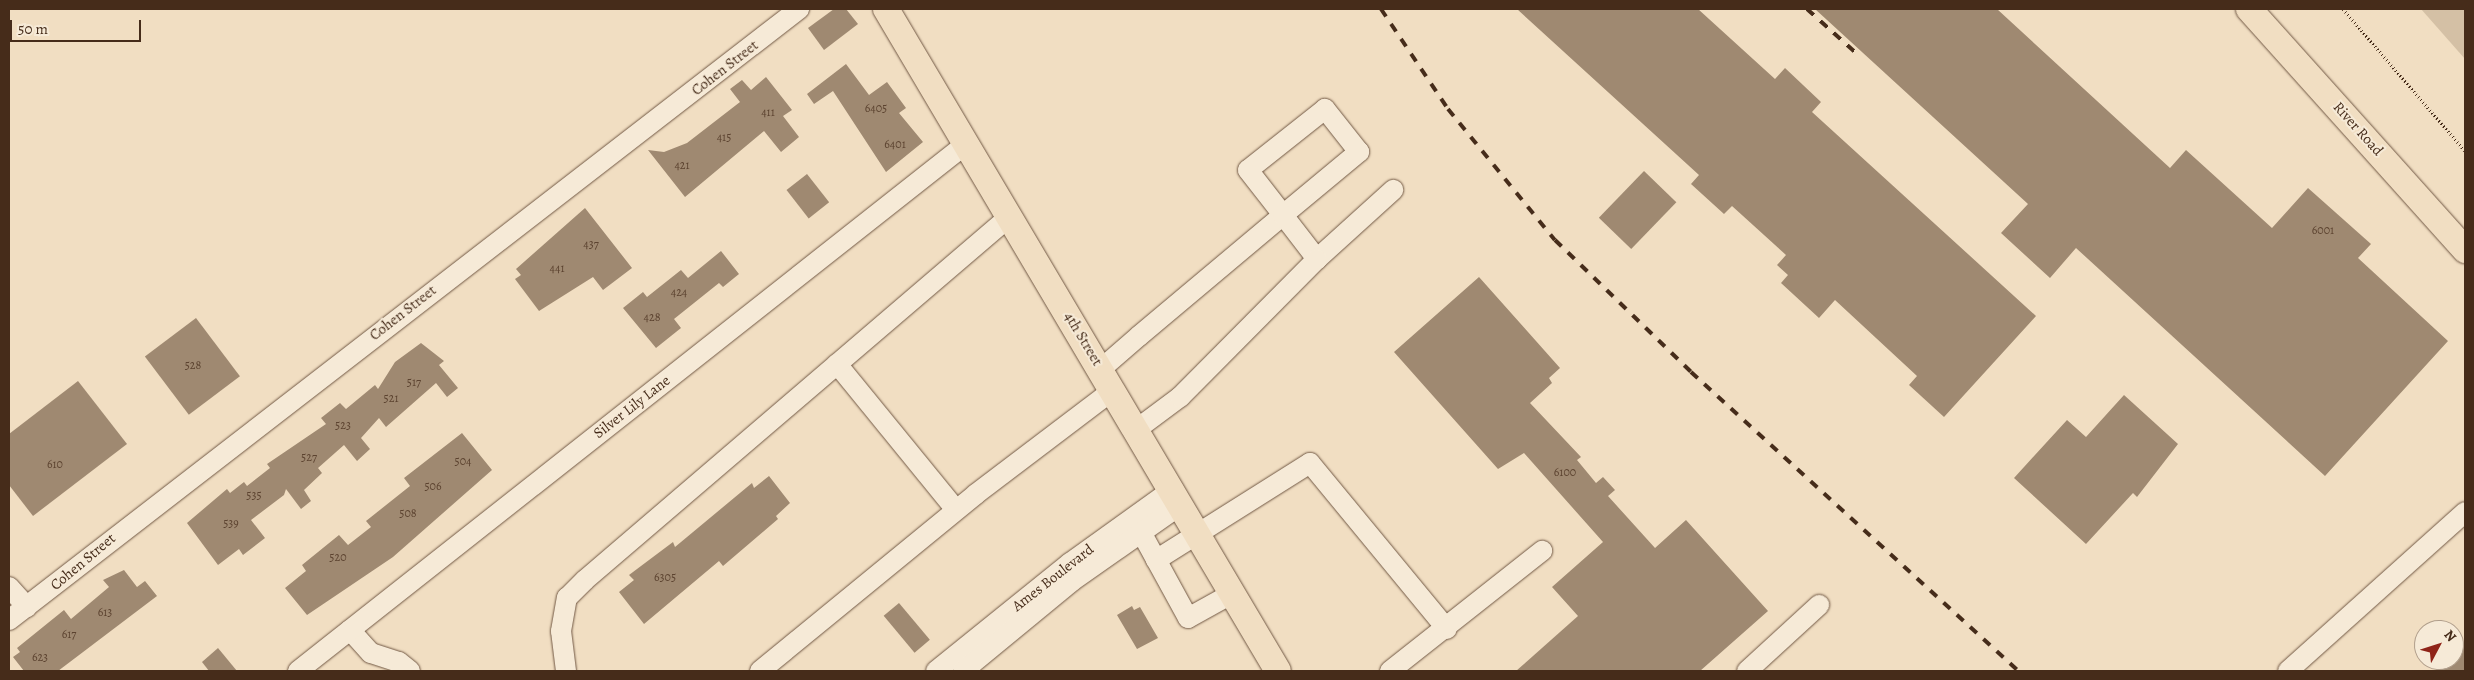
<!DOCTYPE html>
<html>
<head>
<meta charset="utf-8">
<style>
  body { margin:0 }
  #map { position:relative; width:2474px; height:680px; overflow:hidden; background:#f1dec2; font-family:Alegreya,serif }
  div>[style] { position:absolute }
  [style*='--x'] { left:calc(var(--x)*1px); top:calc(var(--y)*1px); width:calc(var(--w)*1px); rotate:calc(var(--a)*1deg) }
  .green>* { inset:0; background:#d4c0a5 }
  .building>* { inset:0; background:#9f8971; transform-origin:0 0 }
  .path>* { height:3px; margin-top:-1.5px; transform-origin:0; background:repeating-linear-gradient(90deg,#462c1a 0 1px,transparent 0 3.5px) }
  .roads { filter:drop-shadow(0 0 1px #715844) drop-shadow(0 0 1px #715844) }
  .minor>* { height:20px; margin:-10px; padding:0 10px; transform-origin:10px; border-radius:10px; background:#f6ead7 }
  .major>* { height:26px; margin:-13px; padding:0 13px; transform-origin:13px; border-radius:13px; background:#f1dec2 }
  .rail>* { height:4px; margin-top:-2px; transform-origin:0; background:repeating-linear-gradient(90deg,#462c1a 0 9px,transparent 0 18px) }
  span { translate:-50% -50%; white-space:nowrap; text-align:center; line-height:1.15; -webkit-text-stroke:4px #f6ead7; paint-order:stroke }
  .number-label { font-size:12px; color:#5c4330 }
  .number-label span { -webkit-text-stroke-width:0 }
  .street-label { font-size:15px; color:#462c1a }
  .frame { position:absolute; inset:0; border:10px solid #462c1a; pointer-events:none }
  .north { position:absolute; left:2414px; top:620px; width:50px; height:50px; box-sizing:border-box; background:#f6ead7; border:1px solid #b09e8b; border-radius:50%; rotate:50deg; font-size:14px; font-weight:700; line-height:20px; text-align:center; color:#462c1a }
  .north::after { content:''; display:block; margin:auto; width:18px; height:22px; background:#8f2418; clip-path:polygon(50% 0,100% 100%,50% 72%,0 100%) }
  .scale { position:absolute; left:10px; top:20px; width:131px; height:22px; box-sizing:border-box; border:2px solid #462c1a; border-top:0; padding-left:6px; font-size:15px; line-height:18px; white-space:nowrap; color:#462c1a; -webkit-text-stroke:4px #f6ead7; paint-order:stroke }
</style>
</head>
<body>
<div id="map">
  <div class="green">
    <i style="clip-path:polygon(2421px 9px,2465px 9px,2465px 59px)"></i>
  </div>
  <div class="building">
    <i style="clip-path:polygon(834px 9px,846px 9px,858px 24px,824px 50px,808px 28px)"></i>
    <i style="clip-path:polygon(1517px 9px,1698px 9px,1775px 79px,1785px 68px,1821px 102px,1812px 112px,2036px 316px,1944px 417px,1909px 385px,1917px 376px,1835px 300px,1819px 318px,1781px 283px,1788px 275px,1777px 265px,1786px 255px,1732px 206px,1724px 214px,1691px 184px,1699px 175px)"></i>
    <i style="clip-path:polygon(1815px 9px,1997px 9px,2170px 168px,2186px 150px,2272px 228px,2308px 188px,2371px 244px,2358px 258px,2448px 341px,2325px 476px,2076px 248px,2050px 278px,2001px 233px,2028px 204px)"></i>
    <i style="clip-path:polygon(846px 64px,869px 95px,887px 82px,906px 108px,899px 113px,923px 142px,886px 172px,833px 91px,814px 104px,807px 94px)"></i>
    <i style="clip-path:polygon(766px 77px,792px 110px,783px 116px,799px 137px,781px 152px,764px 131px,685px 197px,648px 150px,664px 152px,687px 143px,740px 102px,730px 89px,742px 80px,751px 90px)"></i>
    <i style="left:1644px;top:171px;width:45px;height:65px;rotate:44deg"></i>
    <i style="left:807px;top:174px;width:36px;height:26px;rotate:52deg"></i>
    <i style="clip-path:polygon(585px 208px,632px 268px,603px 290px,593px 277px,539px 311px,515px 279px,521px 275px,516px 269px)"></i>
    <i style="clip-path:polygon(721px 251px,739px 274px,723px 287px,719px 283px,674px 319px,681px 328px,656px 348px,623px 308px,643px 292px,647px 297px,681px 270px,688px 278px)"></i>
    <i style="clip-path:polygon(1479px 277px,1560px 368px,1549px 378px,1552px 383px,1530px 403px,1581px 457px,1577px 460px,1596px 483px,1603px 477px,1615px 490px,1608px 496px,1655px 548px,1686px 520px,1768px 611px,1700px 671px,1516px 671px,1578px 616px,1552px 587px,1603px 542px,1524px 453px,1498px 469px,1394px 352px)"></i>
    <i style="left:196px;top:318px;width:73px;height:64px;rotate:53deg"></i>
    <i style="clip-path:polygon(421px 343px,444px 361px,439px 365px,458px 388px,447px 397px,436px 383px,386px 427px,379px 418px,361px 438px,370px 449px,357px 461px,344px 445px,318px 468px,322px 473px,304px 490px,311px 501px,301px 509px,286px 489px,284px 495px,251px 520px,265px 538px,243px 555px,239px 549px,218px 565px,187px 523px,227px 489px,230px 493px,244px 482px,247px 486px,270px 468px,267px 464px,326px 424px,321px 418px,340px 403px,346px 409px,375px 385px,378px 389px,395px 362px)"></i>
    <i style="clip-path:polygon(78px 381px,127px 444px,33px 516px,9px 485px,9px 434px)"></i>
    <i style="clip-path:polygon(2124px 395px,2178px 444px,2137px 497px,2133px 493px,2086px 544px,2014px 478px,2067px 420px,2086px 437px)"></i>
    <i style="clip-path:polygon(462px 433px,492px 470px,393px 557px,307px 615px,285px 588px,306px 571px,302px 565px,339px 535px,348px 545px,371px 527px,366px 521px,410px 486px,404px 478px)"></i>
    <i style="clip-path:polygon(769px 476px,790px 503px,776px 516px,778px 519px,723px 566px,719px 561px,644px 624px,619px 592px,634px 580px,629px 575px,673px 542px,675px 547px,752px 483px,754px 488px)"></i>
    <i style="clip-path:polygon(124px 570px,137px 587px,145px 581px,157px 596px,58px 671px,24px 671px,13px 657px,20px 652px,17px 648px,64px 610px,71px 619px,109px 587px,103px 580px)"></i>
    <i style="left:899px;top:603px;width:48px;height:20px;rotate:50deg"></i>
    <i style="clip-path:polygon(1132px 606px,1134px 610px,1140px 607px,1158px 638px,1137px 649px,1117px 615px)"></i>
    <i style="clip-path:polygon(2465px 645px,2465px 671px,2435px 671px,2454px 660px)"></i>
    <i style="clip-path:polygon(218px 648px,237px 671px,209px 671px,202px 662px)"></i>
  </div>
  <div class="path">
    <i style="--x:2343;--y:9;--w:187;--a:49.3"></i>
  </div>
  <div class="roads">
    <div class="minor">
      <i style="--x:837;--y:364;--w:188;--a:50.8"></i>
      <i style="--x:1101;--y:369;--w:50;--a:-41"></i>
      <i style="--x:1139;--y:336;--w:188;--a:-40"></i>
      <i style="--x:1283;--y:215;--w:99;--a:-39.7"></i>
      <i style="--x:1359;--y:152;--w:55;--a:-128.3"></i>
      <i style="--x:1325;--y:109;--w:98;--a:141.6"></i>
      <i style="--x:1248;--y:170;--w:57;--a:52.1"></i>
      <i style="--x:1283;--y:215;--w:56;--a:52.3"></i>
      <i style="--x:1317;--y:259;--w:103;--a:-42.2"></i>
      <i style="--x:1137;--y:429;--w:54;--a:-36.7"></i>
      <i style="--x:1180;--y:397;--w:194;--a:-45.2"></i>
      <i style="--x:1141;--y:532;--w:98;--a:61.3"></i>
      <i style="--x:1188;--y:618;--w:51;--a:-29.1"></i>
      <i style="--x:1156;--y:560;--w:182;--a:-32.2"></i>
      <i style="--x:1310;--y:463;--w:215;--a:50.5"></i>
      <i style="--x:9;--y:587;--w:27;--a:48"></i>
      <i style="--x:9;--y:620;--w:999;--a:-37.72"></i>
      <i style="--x:350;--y:630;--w:31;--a:48"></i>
      <i style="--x:371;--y:653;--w:29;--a:18"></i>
      <i style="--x:399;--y:662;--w:14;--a:39"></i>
      <i style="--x:298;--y:671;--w:851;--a:-38.27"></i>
      <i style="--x:566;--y:671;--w:40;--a:-97.1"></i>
      <i style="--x:561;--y:631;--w:34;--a:-80"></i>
      <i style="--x:567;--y:598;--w:25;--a:-45"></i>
      <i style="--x:585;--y:580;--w:558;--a:-40.57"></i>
      <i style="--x:760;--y:671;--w:279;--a:-39.3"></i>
      <i style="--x:976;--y:494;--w:172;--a:-37.2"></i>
      <i style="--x:936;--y:671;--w:172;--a:-38.9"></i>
      <i style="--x:1070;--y:563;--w:127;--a:-35.7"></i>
      <i style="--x:963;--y:671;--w:141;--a:-39.5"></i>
      <i style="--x:1072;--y:581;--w:134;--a:-35"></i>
      <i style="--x:1390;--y:671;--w:194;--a:-38.3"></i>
      <i style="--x:1747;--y:671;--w:98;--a:-42.5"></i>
      <i style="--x:2288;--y:671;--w:238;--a:-41.9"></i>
    </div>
    <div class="major">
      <i style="--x:886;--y:9;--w:769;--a:59.37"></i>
      <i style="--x:2249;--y:9;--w:324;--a:48.1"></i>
    </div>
  </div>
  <div class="rail">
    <i style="--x:1381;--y:9;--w:120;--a:56.2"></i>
    <i style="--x:1448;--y:109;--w:169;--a:50.8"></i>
    <i style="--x:1555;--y:240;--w:190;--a:44.1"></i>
    <i style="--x:1691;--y:372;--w:443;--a:42.4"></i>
    <i style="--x:1807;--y:9;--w:64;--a:41.9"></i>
  </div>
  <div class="number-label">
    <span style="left:876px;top:109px">6405</span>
    <span style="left:768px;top:113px">411</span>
    <span style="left:724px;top:138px">415</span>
    <span style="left:895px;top:145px">6401</span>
    <span style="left:682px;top:166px">421</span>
    <span style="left:2323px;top:231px">6001</span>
    <span style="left:591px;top:245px">437</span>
    <span style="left:557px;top:269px">441</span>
    <span style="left:679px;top:293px">424</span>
    <span style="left:652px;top:318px">428</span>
    <span style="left:193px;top:366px">528</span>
    <span style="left:414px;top:383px">517</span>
    <span style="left:391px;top:399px">521</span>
    <span style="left:343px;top:426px">523</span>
    <span style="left:309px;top:458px">527</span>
    <span style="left:463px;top:462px">504</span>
    <span style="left:55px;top:465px">610</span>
    <span style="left:1565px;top:473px">6100</span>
    <span style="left:433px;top:487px">506</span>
    <span style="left:254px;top:496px">535</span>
    <span style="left:408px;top:514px">508</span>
    <span style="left:231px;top:524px">539</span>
    <span style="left:338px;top:558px">520</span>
    <span style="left:665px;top:578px">6305</span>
    <span style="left:105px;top:613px">613</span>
    <span style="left:69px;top:635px">617</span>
    <span style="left:40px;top:658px">623</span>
  </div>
  <div class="street-label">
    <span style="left:725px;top:68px;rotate:-38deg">Cohen Street</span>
    <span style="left:2358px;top:129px;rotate:48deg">River Road</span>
    <span style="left:403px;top:313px;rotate:-38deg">Cohen Street</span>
    <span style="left:1083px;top:339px;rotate:59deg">4th Street</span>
    <span style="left:632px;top:407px;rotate:-38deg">Silver Lily Lane</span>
    <span style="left:83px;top:562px;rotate:-40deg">Cohen Street</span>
    <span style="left:1053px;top:578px;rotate:-38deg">Ames Boulevard</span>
  </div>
  <div class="frame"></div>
  <div class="north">N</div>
  <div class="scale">50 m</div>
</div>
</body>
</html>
